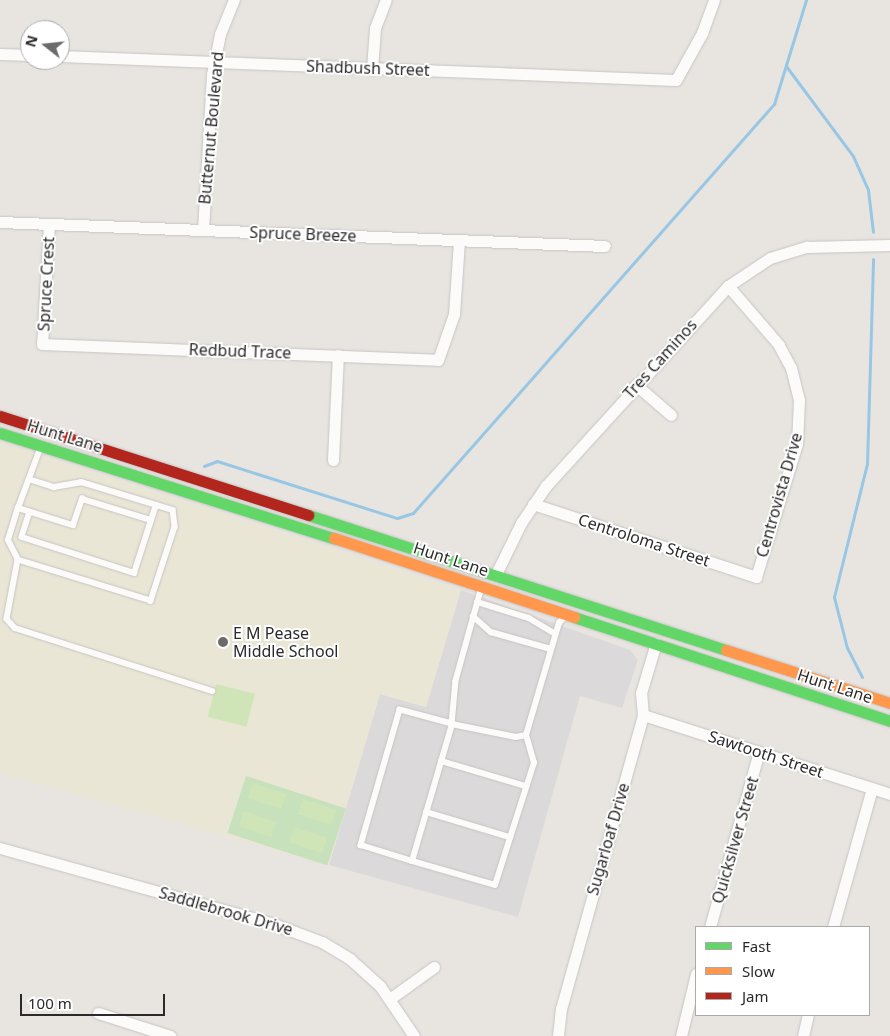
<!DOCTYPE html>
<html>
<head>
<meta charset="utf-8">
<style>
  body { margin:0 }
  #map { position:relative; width:890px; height:1036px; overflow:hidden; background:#e8e5e0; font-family:"Noto Sans",sans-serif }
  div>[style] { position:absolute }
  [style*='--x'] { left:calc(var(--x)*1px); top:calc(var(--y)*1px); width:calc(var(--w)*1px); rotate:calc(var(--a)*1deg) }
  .industrial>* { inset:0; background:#dcd9db }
  .education>* { inset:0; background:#eae6d5 }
  .green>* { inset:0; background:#c6e1bb; transform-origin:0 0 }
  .pitch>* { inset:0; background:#cfe5b8; transform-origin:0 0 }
  .stream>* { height:3px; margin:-1.5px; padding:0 1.5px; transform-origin:1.5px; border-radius:1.5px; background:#98c7e5 }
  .roads { filter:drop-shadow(0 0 1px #c6c4c5) drop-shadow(0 0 1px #c6c4c5) }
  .lane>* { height:5.5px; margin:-2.75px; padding:0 2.75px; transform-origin:2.75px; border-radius:2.75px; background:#fcfbfa }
  .street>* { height:11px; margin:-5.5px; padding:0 5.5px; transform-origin:5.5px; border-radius:5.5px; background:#fcfbfa }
  .fast>* { height:11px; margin:-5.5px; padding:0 5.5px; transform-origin:5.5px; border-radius:5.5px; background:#63d668 }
  .slow>* { height:11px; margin:-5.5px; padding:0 5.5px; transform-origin:5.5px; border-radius:5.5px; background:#ff974d }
  .jam>* { height:11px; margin:-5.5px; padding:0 5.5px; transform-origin:5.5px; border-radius:5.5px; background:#b3261e }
  .dots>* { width:14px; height:14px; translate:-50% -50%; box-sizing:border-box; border:2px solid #fff; border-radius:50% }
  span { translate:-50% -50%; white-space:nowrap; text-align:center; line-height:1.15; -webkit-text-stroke:4px #fff; paint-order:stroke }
  .street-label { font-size:16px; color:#2a2a2a }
  .poi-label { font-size:16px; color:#2a2a2a }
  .left { translate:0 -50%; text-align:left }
  .legend { position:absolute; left:695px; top:926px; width:175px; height:90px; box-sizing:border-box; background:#fff; border:1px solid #aaa; margin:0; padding:6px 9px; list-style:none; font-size:15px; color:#2a2a2a }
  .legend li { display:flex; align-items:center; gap:10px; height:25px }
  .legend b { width:25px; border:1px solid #aaa }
  .north { position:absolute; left:20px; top:20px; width:50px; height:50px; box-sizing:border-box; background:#fff; border:1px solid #aaa; border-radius:50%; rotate:286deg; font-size:14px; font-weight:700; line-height:20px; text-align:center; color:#2a2a2a }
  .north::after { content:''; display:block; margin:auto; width:18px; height:22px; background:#6c6b6a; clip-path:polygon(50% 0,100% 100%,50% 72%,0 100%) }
  .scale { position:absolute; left:20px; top:994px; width:145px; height:22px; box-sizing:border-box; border:2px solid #2a2a2a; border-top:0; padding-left:6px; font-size:15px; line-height:18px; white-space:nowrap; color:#2a2a2a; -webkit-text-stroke:4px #fff; paint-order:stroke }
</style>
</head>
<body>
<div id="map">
  <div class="industrial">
    <i style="clip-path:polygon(461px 590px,630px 650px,638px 660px,622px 708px,580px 696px,518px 917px,329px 865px,380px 694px,426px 707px)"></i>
  </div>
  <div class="education">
    <i style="clip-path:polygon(0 442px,461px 590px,426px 707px,380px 694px,329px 865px,0 773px)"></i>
  </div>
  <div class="green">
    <i style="left:246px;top:776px;width:105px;height:60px;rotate:18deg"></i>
  </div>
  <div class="pitch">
    <i style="left:216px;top:684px;width:40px;height:34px;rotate:14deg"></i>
    <i style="left:253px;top:783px;width:35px;height:16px;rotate:18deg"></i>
    <i style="left:303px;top:799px;width:35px;height:16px;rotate:18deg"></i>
    <i style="left:244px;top:811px;width:34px;height:16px;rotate:19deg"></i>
    <i style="left:294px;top:827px;width:35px;height:16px;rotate:18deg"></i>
  </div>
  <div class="stream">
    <i style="--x:786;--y:66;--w:112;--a:53.3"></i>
    <i style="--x:853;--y:156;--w:37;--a:66"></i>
    <i style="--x:868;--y:190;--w:42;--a:83.2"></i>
    <i style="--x:204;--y:466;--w:14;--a:-21"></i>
    <i style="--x:217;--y:461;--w:189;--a:17.6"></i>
    <i style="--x:397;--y:518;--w:17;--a:-17"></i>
    <i style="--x:413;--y:513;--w:546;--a:-48.57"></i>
    <i style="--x:774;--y:104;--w:109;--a:-72.9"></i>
    <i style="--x:862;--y:677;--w:33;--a:-117"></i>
    <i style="--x:847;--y:648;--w:53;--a:-104.3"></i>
    <i style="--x:834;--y:597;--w:137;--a:-76.1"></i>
    <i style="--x:867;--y:464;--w:205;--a:-88.3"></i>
  </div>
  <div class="roads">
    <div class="lane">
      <i style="--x:29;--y:479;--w:26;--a:18"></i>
      <i style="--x:54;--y:487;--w:27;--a:-10"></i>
      <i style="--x:81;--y:482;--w:96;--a:16.9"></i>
      <i style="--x:173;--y:510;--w:17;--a:83"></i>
      <i style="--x:175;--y:527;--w:78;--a:108"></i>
      <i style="--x:151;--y:601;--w:139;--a:-162.9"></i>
      <i style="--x:18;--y:560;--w:22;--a:-117"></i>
      <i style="--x:8;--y:540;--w:34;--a:-73"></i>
      <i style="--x:18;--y:508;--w:66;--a:-69.6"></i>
      <i style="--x:18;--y:508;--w:58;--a:17.2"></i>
      <i style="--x:73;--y:525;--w:28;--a:-71"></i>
      <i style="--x:82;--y:499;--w:72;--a:16.9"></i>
      <i style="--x:30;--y:512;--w:26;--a:108"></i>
      <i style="--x:22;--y:537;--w:118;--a:17.8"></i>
      <i style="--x:134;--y:573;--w:71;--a:-72.1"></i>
      <i style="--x:18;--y:560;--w:60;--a:100.6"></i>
      <i style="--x:7;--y:619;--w:12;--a:48"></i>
      <i style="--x:15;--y:628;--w:207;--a:17.7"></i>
      <i style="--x:482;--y:587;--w:98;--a:105.5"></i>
      <i style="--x:456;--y:681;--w:43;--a:95.3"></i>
      <i style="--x:452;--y:724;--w:65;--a:11.5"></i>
      <i style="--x:516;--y:737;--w:10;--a:-11"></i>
      <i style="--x:526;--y:735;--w:117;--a:-73.6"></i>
      <i style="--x:559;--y:623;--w:10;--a:-45"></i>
      <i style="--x:477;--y:602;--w:54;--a:17.1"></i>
      <i style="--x:529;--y:618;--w:31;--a:31"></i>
      <i style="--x:473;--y:616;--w:24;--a:42"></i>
      <i style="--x:491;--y:632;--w:62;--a:15.8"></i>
      <i style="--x:441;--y:761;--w:89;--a:16.4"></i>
      <i style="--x:426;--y:812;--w:88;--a:16.6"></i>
      <i style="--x:412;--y:861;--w:143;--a:-73.7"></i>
      <i style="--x:452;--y:724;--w:54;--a:-164.9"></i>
      <i style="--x:400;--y:710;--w:141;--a:106.1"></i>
      <i style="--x:361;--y:845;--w:53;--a:17.4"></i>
      <i style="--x:412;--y:861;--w:86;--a:16.1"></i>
      <i style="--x:495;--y:885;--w:128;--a:-72.3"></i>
      <i style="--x:534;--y:763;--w:29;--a:-106"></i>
    </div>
    <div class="street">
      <i style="--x:0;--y:54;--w:30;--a:2"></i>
      <i style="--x:60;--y:56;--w:616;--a:2.23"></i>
      <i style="--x:676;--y:80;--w:54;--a:-61"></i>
      <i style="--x:702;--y:33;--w:35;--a:-70"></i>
      <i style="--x:372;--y:69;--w:41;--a:-85.8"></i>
      <i style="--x:375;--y:28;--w:30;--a:-69"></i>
      <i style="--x:0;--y:222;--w:605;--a:2.27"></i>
      <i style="--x:49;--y:224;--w:120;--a:93.3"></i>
      <i style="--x:42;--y:344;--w:396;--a:2.3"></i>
      <i style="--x:438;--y:360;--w:49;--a:-70.8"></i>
      <i style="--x:454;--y:314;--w:74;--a:-86.1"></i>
      <i style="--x:203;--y:230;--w:156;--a:-86.7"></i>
      <i style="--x:212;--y:74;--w:41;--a:-78.7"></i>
      <i style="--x:220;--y:34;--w:37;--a:-68"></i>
      <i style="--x:636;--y:385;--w:46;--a:40.6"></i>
      <i style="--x:333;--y:460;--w:105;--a:-87.3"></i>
      <i style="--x:533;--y:504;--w:235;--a:18.1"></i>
      <i style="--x:756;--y:577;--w:139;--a:-72.9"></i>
      <i style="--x:797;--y:444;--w:44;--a:-87.4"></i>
      <i style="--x:799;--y:400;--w:33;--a:-104"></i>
      <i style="--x:791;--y:368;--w:26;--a:-118"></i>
      <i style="--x:779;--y:345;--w:78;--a:-130.8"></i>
      <i style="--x:496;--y:574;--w:57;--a:-63.9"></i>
      <i style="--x:521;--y:523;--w:45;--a:-56"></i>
      <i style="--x:546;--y:486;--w:270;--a:-47.7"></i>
      <i style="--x:728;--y:286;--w:50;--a:-33.7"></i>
      <i style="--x:770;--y:258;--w:39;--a:-17"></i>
      <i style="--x:807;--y:247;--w:83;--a:-1.4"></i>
      <i style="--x:643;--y:715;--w:259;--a:17.7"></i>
      <i style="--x:0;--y:848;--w:281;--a:15.5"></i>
      <i style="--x:271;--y:923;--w:54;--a:20.4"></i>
      <i style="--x:322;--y:942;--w:33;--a:31"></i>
      <i style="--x:350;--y:959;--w:40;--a:42"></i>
      <i style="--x:380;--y:986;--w:60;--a:55.8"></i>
      <i style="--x:710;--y:927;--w:182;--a:-74.4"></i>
      <i style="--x:833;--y:927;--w:144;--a:-74.3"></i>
      <i style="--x:391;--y:998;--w:53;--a:-35.8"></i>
      <i style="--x:98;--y:1013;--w:76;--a:17.7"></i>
      <i style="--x:558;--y:1036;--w:27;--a:-84"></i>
      <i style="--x:561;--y:1009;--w:305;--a:-74.4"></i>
      <i style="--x:643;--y:715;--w:22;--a:-95"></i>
      <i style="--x:641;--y:693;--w:52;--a:-73.3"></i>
      <i style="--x:681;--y:1036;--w:64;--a:-76.4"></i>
      <i style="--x:803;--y:1036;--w:22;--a:-77"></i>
    </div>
    <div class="fast">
      <i style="--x:0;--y:433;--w:350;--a:17.5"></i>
      <i style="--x:308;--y:515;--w:439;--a:17.9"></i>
      <i style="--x:574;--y:617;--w:333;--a:18.2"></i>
    </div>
    <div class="slow">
      <i style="--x:334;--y:538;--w:253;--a:18.2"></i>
      <i style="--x:726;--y:650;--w:172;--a:17.9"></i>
    </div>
    <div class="jam">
      <i style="--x:0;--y:416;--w:324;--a:17.8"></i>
    </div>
  </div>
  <div class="dots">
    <i style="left:223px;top:642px;background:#6c6b6a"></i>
  </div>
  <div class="street-label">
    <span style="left:368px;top:68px;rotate:2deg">Shadbush Street</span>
    <span style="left:211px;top:128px;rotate:-85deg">Butternut Boulevard</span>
    <span style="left:303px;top:234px;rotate:2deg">Spruce Breeze</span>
    <span style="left:46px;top:284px;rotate:-87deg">Spruce Crest</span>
    <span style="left:240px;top:351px;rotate:2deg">Redbud Trace</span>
    <span style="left:660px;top:359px;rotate:-48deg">Tres Caminos</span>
    <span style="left:65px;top:436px;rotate:17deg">Hunt Lane</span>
    <span style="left:779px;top:495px;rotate:-74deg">Centrovista Drive</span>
    <span style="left:644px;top:540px;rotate:18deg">Centroloma Street</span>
    <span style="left:451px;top:559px;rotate:18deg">Hunt Lane</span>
    <span style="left:835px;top:686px;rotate:18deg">Hunt Lane</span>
    <span style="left:766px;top:754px;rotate:18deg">Sawtooth Street</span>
    <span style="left:608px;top:839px;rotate:-74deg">Sugarloaf Drive</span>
    <span style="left:735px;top:840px;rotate:-74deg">Quicksilver Street</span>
    <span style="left:226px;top:911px;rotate:16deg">Saddlebrook Drive</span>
  </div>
  <div class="poi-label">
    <span class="left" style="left:233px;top:642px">E M Pease<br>Middle School</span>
  </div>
  <ul class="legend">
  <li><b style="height:6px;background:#63d668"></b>Fast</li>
  <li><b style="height:6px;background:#ff974d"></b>Slow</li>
  <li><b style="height:6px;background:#b3261e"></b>Jam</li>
  </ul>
  <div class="north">N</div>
  <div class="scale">100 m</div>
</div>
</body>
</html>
